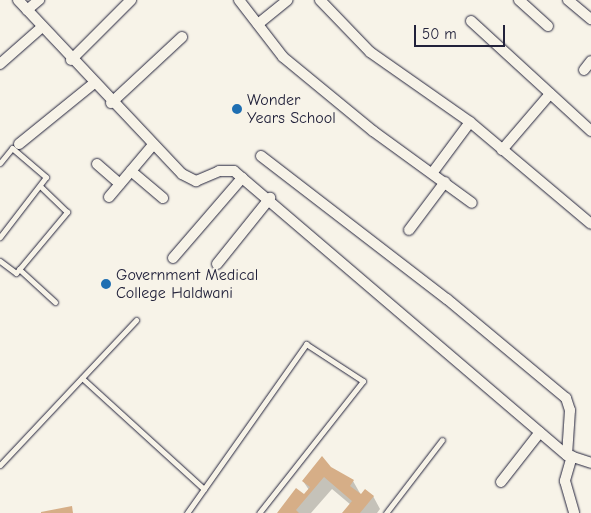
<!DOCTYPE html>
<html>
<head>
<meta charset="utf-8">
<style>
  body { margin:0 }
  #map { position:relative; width:591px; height:513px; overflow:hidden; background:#f7f3e8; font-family:"Comic Neue",sans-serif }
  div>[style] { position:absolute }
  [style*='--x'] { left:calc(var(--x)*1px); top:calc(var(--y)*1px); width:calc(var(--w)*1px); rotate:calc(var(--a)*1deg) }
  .shadow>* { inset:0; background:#0003 }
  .building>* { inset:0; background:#d6ae87 }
  .roads { filter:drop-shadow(0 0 1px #22223b) drop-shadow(0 0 1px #22223b) }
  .service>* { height:5px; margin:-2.5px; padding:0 2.5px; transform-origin:2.5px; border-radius:2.5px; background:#f7f3e8 }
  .minor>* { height:10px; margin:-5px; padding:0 5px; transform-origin:5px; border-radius:5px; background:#f7f3e8 }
  .dots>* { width:14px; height:14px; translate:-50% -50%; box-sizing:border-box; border:2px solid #f7f3e8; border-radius:50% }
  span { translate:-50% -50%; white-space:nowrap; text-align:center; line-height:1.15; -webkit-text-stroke:4px #f7f3e8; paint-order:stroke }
  .poi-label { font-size:16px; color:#22223b }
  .left { translate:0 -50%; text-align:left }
  .scale { position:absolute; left:414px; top:25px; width:91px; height:22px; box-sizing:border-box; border:2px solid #22223b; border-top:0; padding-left:6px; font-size:15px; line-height:18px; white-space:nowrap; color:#22223b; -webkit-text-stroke:4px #f7f3e8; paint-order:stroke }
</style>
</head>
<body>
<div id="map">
  <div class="shadow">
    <i style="clip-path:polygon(325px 464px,353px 481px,361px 495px,373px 496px,380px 509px,377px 513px,344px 513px,351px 505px,332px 489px,311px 513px,279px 513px,305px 496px,309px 490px,303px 481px)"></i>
  </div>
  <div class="building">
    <i style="clip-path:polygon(322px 456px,331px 467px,354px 480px,350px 486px,361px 494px,365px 489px,374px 496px,360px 513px,342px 513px,352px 501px,324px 477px,296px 510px,299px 513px,277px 513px,296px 488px,304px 494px,310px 487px,302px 481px)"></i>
    <i style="clip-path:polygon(72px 506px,73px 513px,41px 513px,41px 512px)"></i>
  </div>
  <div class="roads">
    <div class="service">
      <i style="--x:0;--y:163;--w:19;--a:-51"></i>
      <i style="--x:12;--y:148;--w:45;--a:40.5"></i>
      <i style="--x:46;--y:177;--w:76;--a:127.5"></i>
      <i style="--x:0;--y:261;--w:20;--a:37"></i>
      <i style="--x:16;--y:273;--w:80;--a:-50.1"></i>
      <i style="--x:67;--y:212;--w:36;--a:-136"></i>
      <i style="--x:19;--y:269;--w:49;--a:42.5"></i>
      <i style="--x:82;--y:378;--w:165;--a:42.3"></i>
      <i style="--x:0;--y:465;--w:199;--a:-46.8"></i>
      <i style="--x:187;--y:513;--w:207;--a:-54.8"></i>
      <i style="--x:306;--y:344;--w:68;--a:33"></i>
      <i style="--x:363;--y:381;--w:168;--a:128.2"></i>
      <i style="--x:386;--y:513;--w:92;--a:-52.5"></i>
    </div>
    <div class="minor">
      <i style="--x:18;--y:0;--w:239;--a:46.7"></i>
      <i style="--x:182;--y:174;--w:16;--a:27"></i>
      <i style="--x:196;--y:181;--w:25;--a:-23"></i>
      <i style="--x:219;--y:171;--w:15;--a:0"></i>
      <i style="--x:234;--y:171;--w:438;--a:40.5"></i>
      <i style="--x:567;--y:455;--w:25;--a:18"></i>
      <i style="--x:239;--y:0;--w:72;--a:52.3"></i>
      <i style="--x:283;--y:57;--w:117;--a:39.4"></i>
      <i style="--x:373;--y:131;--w:122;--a:36"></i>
      <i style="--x:320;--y:0;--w:72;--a:46.1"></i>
      <i style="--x:370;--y:52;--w:122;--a:35"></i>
      <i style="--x:470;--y:122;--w:158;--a:40.1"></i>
      <i style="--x:519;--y:0;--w:39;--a:42"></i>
      <i style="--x:568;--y:0;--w:30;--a:40"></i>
      <i style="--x:27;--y:10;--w:16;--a:-40"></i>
      <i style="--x:471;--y:21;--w:163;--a:42.5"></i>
      <i style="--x:258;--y:24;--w:38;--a:-39"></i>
      <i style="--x:71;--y:60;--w:85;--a:-45"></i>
      <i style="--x:0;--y:64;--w:56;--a:-41.4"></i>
      <i style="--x:584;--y:70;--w:11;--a:-52"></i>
      <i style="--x:111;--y:103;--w:97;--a:-42.9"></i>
      <i style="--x:19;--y:144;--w:95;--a:-39"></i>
      <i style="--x:502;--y:150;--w:74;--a:-49.4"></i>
      <i style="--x:261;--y:156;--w:235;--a:37.6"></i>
      <i style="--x:447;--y:299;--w:155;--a:39.8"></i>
      <i style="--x:566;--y:398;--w:13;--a:72"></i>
      <i style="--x:570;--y:410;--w:45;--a:93.8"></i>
      <i style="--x:97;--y:164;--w:30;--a:41"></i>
      <i style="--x:131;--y:171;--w:42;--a:40.2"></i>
      <i style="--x:433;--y:172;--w:62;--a:-53.5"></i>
      <i style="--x:109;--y:197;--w:68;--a:-49.8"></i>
      <i style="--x:409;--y:230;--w:60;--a:-53.1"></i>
      <i style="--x:173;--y:258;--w:106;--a:-49.2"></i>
      <i style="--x:217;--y:264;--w:85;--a:-51.2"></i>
      <i style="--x:572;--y:456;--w:26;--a:106"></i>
      <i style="--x:565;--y:481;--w:33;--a:74"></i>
      <i style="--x:501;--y:482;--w:63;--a:-52"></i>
    </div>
  </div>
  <div class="dots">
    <i style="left:237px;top:109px;background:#1f6fb2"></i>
    <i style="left:106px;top:284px;background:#1f6fb2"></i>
  </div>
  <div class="poi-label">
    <span class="left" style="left:247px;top:109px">Wonder<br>Years School</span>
    <span class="left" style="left:116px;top:284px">Government Medical<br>College Haldwani</span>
  </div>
  <div class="scale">50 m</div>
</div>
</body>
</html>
